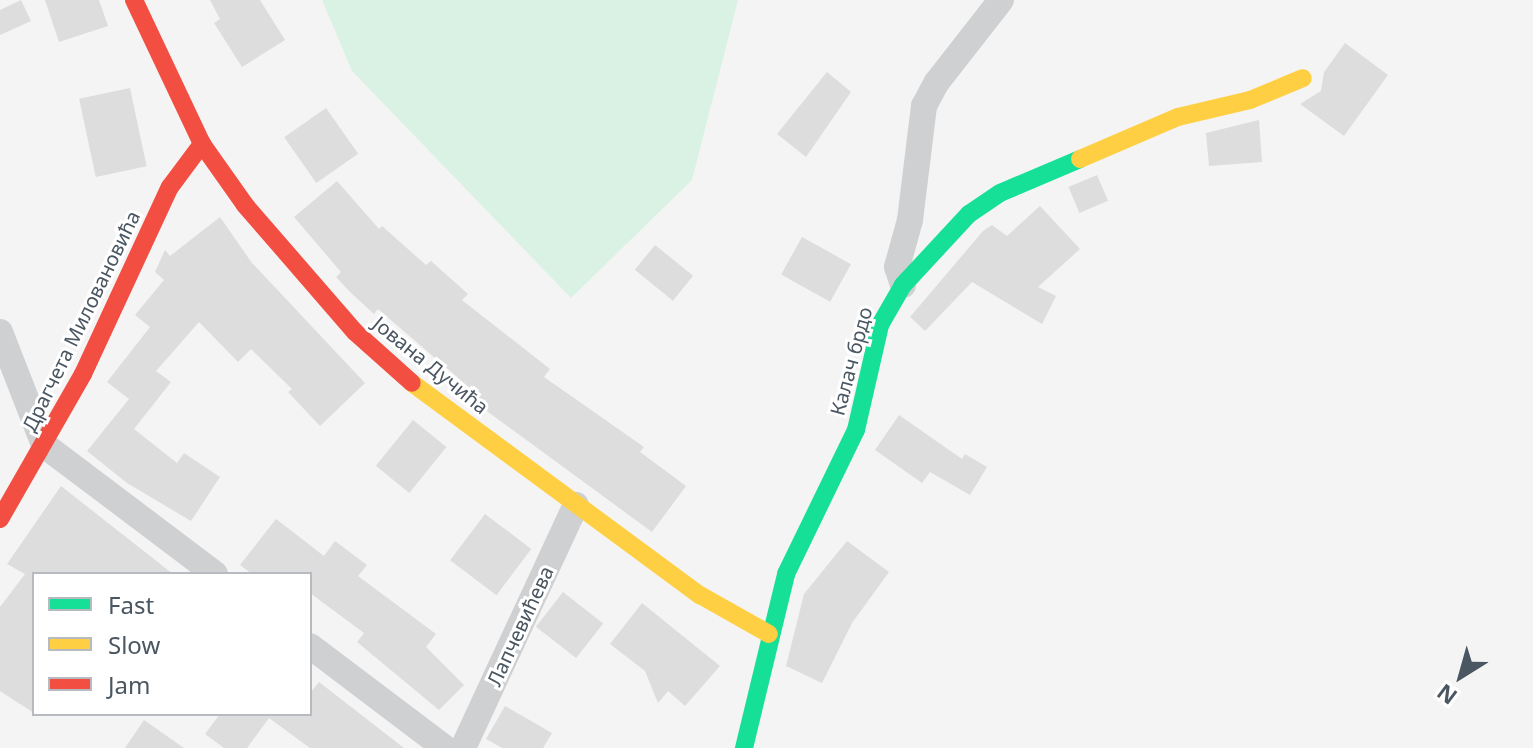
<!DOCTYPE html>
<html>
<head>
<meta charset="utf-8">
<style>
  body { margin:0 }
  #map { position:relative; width:1533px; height:748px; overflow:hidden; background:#f4f4f4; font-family:"Noto Sans",sans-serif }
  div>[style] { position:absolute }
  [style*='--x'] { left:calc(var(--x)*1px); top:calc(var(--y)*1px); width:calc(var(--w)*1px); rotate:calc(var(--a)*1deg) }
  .green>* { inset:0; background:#d9f2e3 }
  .building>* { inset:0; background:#ddddde; transform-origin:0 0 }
  .street>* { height:26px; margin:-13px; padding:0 13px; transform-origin:13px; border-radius:13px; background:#ced0d2 }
  .fast>* { height:18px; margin:-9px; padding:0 9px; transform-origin:9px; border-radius:9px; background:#16e098 }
  .slow>* { height:18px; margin:-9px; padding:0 9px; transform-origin:9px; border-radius:9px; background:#ffcf43 }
  .jam>* { height:18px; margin:-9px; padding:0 9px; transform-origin:9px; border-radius:9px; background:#f24e42 }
  span { translate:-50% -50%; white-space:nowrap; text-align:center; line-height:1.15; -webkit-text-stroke:6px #fff; paint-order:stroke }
  .street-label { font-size:20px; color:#4a5661 }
  .legend { position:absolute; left:32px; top:572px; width:280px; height:144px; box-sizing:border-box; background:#fff; border:2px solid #b7bbc0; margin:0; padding:10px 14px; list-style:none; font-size:24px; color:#4a5661 }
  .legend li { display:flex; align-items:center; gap:16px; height:40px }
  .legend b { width:40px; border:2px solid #b7bbc0 }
  .north { position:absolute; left:1421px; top:636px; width:80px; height:80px; -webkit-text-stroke:6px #fff; paint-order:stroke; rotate:217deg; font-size:22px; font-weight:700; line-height:32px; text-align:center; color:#4a5661 }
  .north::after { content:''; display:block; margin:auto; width:28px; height:36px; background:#4a5661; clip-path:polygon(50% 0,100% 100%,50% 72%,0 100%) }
</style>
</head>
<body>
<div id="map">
  <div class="green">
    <i style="clip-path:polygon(322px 0,738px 0,692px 180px,571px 298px,352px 71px)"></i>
  </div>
  <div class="building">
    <i style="clip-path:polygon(21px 0,31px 21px,0 35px,0 10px)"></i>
    <i style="clip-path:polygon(45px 0,99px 0,108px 26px,59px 42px)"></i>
    <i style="clip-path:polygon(210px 0,260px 0,285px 40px,242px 67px,214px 23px,220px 19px)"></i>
    <i style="clip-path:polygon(1345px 43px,1388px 75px,1344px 136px,1300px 104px,1321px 91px,1324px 72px)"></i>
    <i style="clip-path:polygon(827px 72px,851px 92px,806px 157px,777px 134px)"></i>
    <i style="left:130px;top:88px;width:80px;height:52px;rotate:78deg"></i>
    <i style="left:326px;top:108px;width:56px;height:51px;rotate:55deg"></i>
    <i style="clip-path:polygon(1259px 120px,1262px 162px,1209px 166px,1206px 133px)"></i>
    <i style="left:1097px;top:175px;width:28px;height:31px;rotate:67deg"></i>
    <i style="clip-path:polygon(337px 181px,379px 229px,382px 226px,426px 265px,431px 261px,468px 294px,462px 300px,550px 369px,544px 377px,644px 447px,640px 452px,686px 486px,652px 532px,473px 401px,478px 395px,378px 309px,374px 314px,351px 293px,336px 277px,341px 272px,294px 217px)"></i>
    <i style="clip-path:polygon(1040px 206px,1080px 249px,1038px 287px,1056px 296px,1042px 324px,972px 282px,925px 331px,910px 317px,983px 231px,992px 225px,1007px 236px)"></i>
    <i style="clip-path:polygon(220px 217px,252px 263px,365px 383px,320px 426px,288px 392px,292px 389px,251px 349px,238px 362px,199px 322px,156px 371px,171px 382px,134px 429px,177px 463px,184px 453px,220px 477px,191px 521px,127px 483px,87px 451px,129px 399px,107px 382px,150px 327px,135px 315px,164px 280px,155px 272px,165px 250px,170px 256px)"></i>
    <i style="left:802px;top:237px;width:56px;height:43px;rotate:29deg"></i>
    <i style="left:655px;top:245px;width:49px;height:32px;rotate:39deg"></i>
    <i style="clip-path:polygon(899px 415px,962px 459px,965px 454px,987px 467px,970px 495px,930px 472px,922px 483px,875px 450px)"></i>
    <i style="left:413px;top:420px;width:43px;height:59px;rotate:39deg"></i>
    <i style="clip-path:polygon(61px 486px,173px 574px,34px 574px,34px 713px,0 691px,0 607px,25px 574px,7px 564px)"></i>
    <i style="left:485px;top:514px;width:58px;height:58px;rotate:37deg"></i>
    <i style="clip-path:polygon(276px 519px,324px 556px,335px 541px,367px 565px,358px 576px,436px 634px,426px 647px,464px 685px,439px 710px,357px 642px,364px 633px,310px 593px,310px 574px,252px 574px,240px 565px)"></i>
    <i style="clip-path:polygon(847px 541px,889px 572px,852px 623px,822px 683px,786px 666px,804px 594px)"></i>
    <i style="left:563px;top:592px;width:51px;height:44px;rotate:38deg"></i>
    <i style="clip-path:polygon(642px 603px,720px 666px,685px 706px,668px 691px,658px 703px,645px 671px,610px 644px)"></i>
    <i style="clip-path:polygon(319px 682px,404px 748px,310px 748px,269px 718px,247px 748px,224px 748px,205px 734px,220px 714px,310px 714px,310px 693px)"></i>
    <i style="clip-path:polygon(505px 706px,552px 733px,543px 748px,502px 748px,486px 739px)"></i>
    <i style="clip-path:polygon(144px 720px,184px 748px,125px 748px)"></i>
  </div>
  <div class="street">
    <i style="--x:903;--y:285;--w:19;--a:-108"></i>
    <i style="--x:897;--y:267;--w:49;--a:-74.5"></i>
    <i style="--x:910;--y:220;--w:115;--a:-83"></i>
    <i style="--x:924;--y:106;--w:27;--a:-62"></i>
    <i style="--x:937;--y:82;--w:104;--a:-52"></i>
    <i style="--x:0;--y:332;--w:121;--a:68.7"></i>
    <i style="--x:44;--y:445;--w:214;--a:37"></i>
    <i style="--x:310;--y:646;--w:169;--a:37.1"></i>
    <i style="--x:463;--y:748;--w:268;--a:-65.1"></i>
  </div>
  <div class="fast">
    <i style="--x:744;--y:748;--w:179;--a:-76.4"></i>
    <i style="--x:786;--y:574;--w:160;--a:-64.1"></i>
    <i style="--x:856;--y:430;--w:108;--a:-77.1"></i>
    <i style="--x:880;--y:325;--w:46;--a:-60.1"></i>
    <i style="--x:903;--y:285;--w:97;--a:-47.1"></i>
    <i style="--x:969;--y:214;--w:37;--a:-34"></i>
    <i style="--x:1000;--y:193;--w:87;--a:-23"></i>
  </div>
  <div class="slow">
    <i style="--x:1080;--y:159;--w:107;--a:-23.2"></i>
    <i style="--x:1178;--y:117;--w:74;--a:-13.3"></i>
    <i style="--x:1250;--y:100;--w:57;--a:-22.5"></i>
    <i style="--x:412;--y:383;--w:358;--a:36.4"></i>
    <i style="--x:700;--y:595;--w:79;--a:29.5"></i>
  </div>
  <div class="jam">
    <i style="--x:134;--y:0;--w:159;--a:64.7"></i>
    <i style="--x:202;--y:144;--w:75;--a:54.8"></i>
    <i style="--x:245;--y:205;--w:168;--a:49.1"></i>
    <i style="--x:355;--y:332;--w:76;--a:41.8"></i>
    <i style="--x:0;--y:519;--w:167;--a:-60.2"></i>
    <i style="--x:83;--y:374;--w:206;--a:-65.1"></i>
    <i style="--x:170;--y:187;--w:54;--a:-53.3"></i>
  </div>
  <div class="street-label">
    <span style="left:81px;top:321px;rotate:-64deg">Драгчета Миловановића</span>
    <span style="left:851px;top:361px;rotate:-75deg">Калач брдо</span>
    <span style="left:431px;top:365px;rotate:39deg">Јована Дучића</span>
    <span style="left:520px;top:626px;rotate:-65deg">Лапчевићева</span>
  </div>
  <ul class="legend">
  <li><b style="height:10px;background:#16e098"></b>Fast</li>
  <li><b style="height:10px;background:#ffcf43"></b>Slow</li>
  <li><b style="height:10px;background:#f24e42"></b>Jam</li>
  </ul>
  <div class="north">N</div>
</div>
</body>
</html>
